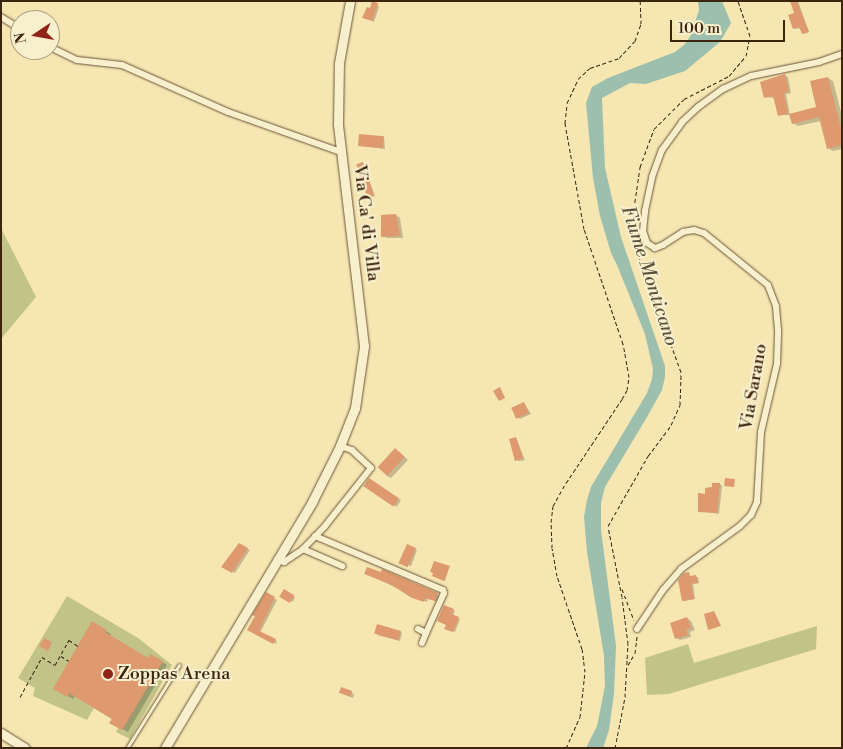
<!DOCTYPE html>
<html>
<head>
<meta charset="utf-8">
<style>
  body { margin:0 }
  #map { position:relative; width:843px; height:749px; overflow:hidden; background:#f5e6b2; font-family:"Libre Bodoni",serif }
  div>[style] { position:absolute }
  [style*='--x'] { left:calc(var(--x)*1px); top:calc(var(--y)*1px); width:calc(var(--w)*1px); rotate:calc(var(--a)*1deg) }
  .green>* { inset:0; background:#c1c389 }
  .water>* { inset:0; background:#9cc0ad }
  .shadow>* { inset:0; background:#0003; transform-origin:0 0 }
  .building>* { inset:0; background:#de996e; transform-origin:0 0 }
  .path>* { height:1px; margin-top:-0.5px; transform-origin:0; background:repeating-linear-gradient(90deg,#3d240e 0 4px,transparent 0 6.5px) }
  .roads { filter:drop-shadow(0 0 1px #6b5437) drop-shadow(0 0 1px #6b5437) }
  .lane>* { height:3px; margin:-1.5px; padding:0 1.5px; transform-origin:1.5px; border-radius:1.5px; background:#f8efcd }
  .street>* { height:6px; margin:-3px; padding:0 3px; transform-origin:3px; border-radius:3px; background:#f8efcd }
  .secondary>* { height:9px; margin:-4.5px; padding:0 4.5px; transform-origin:4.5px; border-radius:4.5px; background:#f8efcd }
  .dots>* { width:14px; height:14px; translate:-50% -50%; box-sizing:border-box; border:2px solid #f8efcd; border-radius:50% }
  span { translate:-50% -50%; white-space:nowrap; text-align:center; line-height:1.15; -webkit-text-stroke:4px #f8efcd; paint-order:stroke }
  .street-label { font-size:18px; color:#3d240e }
  .poi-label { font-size:18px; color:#3d240e }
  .left { translate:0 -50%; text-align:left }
  .water-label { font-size:19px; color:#5a533e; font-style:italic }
  .frame { position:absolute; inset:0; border:2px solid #3d240e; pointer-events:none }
  .north { position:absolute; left:10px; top:10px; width:50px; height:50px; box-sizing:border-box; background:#f8efcd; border:1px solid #ad9e81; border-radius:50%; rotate:258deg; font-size:14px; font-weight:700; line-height:20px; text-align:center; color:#3d240e }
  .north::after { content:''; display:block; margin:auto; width:18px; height:22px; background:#8f2418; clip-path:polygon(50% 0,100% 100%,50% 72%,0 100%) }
  .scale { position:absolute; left:670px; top:20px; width:115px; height:22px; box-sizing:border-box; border:2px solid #3d240e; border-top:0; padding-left:6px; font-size:15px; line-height:18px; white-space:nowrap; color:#3d240e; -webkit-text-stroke:4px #f8efcd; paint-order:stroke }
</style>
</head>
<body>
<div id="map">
  <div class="green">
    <i style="clip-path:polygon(1px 228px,36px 297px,1px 339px)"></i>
    <i style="clip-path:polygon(67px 596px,138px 638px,172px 665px,130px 739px,116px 732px,118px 728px,109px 723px,112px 719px,94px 708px,87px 720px,33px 696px,35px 688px,18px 678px)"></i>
    <i style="clip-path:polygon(817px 626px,816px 649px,669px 694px,647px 695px,645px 658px,688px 644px,694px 663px)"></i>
  </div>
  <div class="water">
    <i style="clip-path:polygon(698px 1px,722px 1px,731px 23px,720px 42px,685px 71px,646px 84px,630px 83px,602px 98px,605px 168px,621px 237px,665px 366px,665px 377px,662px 390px,647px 417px,605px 487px,601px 503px,601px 530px,616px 646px,614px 694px,609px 730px,603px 748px,586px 748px,597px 726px,605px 686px,604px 656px,587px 552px,584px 517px,587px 500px,591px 487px,647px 393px,652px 379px,653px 369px,645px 334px,617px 265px,611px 253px,600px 216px,593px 178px,586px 103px,592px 87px,608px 78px,675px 52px,685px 44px,691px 35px,699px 10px)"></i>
  </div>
  <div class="shadow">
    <i style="clip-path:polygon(791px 1px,798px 1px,809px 32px,804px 34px,801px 28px,794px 29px,796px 14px)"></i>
    <i style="clip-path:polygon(377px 4px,379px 7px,374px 22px,366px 18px)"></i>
    <i style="clip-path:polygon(785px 75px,788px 77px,791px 93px,786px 94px,790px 115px,818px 108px,828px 78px,833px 81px,842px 116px,842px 149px,833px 151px,828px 148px,821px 121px,798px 126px,793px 123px,790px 115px,779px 115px,775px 98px,765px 97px)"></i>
    <i style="clip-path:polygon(360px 136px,384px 137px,385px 149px,361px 146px)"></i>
    <i style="clip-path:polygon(363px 163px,375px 196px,370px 198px,368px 197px)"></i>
    <i style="clip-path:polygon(396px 215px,400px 218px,403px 238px,387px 238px,383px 236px)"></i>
    <i style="clip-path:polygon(524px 403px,531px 414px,520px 419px,518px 418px)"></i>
    <i style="clip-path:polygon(516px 438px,525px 460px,519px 461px,516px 460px)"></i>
    <i style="clip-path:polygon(399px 452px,408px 460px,391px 478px,387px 476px)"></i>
    <i style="left:370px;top:480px;width:37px;height:8px;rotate:33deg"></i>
    <i style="clip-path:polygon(720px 484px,722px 486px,719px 514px,700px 511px,706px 495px)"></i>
    <i style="clip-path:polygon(240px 545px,250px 550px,235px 573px,223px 566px)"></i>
    <i style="clip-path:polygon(408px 545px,417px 550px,411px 566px,402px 563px)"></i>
    <i style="clip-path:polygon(449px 567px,445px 581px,433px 576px)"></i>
    <i style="clip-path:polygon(382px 571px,438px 595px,441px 596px,438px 602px,428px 598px,427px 602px,407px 595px,405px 592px,369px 575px,381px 574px)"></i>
    <i style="clip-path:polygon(689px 574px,691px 577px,698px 577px,699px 583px,693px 584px,695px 599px,685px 601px,683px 600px)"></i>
    <i style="clip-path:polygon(284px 591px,295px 597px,293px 602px,281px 596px)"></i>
    <i style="clip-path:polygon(266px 594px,277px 600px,260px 633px,277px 641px,276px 644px,249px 630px)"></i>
    <i style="clip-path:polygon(445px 606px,455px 611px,453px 616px,460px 619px,455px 632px,446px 628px,448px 625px)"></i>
    <i style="clip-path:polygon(687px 618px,691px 621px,695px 630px,690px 632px,691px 637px,680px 640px,676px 638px)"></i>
    <i style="clip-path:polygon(92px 623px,111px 634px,110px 637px,148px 659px,150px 655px,167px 665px,128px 732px,111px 722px,114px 718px,75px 695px,73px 699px,54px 688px)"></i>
    <i style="clip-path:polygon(400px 632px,402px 633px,400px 641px,377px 635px)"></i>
    <i style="clip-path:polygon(342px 689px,354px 694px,353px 698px,343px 694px)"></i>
  </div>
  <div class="building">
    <i style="clip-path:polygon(372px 1px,378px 3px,372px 21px,362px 18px,367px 7px,370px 8px)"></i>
    <i style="clip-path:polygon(790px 1px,797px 1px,809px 32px,802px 34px,799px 27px,793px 29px,788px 15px,794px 13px)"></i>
    <i style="clip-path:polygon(785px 74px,789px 92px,784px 93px,788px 114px,778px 116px,773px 96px,764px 98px,760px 82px)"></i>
    <i style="clip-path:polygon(828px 77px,842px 132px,842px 145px,827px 149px,819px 117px,792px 124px,789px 114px,816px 107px,810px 81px)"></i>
    <i style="left:359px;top:134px;width:25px;height:12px;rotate:5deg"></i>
    <i style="left:363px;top:162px;width:35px;height:7px;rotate:72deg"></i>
    <i style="clip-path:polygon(396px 214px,400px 236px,381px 237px,381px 215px)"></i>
    <i style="clip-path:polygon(500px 387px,505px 398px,499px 401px,493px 391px)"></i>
    <i style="left:524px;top:402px;width:12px;height:14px;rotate:66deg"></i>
    <i style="clip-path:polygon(516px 437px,523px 458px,515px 461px,509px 439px)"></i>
    <i style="left:395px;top:448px;width:13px;height:26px;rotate:42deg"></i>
    <i style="left:369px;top:478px;width:36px;height:10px;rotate:34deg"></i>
    <i style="left:725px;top:478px;width:10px;height:8px;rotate:6deg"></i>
    <i style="clip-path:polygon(712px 483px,720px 483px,717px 513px,698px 512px,698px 493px,705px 494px,705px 488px,712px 487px)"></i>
    <i style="clip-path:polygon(239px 543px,248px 548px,232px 573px,221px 567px)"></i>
    <i style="left:407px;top:544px;width:10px;height:21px;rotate:24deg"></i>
    <i style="clip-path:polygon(434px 561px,450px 566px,444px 581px,432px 576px,433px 573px,430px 572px)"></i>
    <i style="clip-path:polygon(367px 567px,381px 572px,382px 569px,438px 593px,435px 601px,425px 598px,424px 602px,412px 598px,390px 584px,364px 574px)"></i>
    <i style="clip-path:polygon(689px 572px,690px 576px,696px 575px,698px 583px,691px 584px,694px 599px,682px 601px,678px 580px,684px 573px)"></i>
    <i style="left:284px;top:589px;width:12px;height:9px;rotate:31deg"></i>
    <i style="clip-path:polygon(266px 592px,275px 597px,259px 631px,276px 639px,273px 644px,247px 630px,255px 616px,252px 615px)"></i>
    <i style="clip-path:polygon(444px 605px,454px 609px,451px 614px,459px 617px,453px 632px,444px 629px,446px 625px,437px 621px)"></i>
    <i style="clip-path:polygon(714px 611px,721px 626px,708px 630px,704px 614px)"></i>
    <i style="clip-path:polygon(687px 617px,691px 628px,686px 630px,688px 635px,675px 639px,670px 623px)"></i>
    <i style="clip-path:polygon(92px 621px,107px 630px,105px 632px,148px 658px,150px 654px,163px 661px,122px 730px,109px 723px,112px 719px,69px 693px,67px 697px,53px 689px)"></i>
    <i style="left:377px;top:624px;width:25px;height:10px;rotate:16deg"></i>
    <i style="clip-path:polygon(44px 638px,52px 642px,48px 651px,39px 646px)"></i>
    <i style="left:341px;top:687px;width:12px;height:6px;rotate:20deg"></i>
  </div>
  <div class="path">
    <i style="--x:636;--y:230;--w:15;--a:-101"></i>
    <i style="--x:633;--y:215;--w:49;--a:-81.7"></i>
    <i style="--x:640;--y:167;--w:40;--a:-69.8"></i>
    <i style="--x:654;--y:129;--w:42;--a:-45"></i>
    <i style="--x:684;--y:99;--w:51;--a:-27.1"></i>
    <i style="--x:729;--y:76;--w:26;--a:-50"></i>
    <i style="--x:746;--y:56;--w:20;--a:-79"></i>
    <i style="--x:750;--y:36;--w:37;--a:-109"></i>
    <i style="--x:622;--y:589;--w:33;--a:69"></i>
    <i style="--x:61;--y:656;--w:9;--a:32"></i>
    <i style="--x:628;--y:665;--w:14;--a:-60"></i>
    <i style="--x:635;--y:653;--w:17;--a:-83"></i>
    <i style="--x:20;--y:697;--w:46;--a:-61.2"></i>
    <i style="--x:42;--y:657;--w:15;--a:32"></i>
    <i style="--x:55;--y:665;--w:29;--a:-61"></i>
    <i style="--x:69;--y:640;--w:11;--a:34"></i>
    <i style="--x:566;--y:748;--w:34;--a:-66"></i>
    <i style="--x:580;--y:717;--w:45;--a:-83.7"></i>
    <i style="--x:585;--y:672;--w:23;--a:-97"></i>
    <i style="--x:582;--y:649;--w:77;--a:-108.9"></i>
    <i style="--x:557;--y:576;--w:28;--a:-100"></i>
    <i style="--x:552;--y:548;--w:26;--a:-92"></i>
    <i style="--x:551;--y:522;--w:16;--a:-83"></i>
    <i style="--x:553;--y:506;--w:26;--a:-61"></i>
    <i style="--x:566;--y:483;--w:101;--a:-56.3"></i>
    <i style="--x:622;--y:399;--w:10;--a:-61"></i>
    <i style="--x:627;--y:390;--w:13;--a:-81"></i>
    <i style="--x:629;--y:377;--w:34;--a:-100"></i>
    <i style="--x:623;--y:344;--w:121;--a:-108.7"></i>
    <i style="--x:584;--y:229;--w:108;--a:-100.2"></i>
    <i style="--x:565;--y:123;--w:20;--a:-84"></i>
    <i style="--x:567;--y:103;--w:26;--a:-65"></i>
    <i style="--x:578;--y:79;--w:16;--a:-43"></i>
    <i style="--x:590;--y:68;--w:31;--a:-19"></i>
    <i style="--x:619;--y:58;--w:23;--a:-47"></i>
    <i style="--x:635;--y:41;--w:18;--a:-71"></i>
    <i style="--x:641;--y:24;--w:23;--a:-92"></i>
    <i style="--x:615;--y:748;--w:52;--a:-78.9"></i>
    <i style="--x:625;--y:697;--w:53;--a:-86.8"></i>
    <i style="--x:628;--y:644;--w:47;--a:-97.3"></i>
    <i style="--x:622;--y:597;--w:72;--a:-101.2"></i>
    <i style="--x:608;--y:526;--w:81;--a:-60.3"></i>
    <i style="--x:648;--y:456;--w:39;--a:-53"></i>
    <i style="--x:671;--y:425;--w:22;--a:-66"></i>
    <i style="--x:680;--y:405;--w:33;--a:-88"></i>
    <i style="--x:681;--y:372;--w:119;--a:-110.1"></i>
    <i style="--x:640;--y:260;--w:24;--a:-97"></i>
  </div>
  <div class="roads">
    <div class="lane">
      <i style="--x:127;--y:748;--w:98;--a:-57.9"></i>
    </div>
    <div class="street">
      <i style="--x:1;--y:17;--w:22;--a:32"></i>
      <i style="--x:50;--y:47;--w:30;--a:26"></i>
      <i style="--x:77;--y:60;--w:45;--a:6.3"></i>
      <i style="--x:122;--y:65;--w:116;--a:23.9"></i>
      <i style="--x:228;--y:112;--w:120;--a:19.5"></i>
      <i style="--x:315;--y:536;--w:139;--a:22.9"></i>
      <i style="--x:443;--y:590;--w:3;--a:72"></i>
      <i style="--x:444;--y:593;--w:44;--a:114.2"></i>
      <i style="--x:426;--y:633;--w:9;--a:-153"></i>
      <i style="--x:303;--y:549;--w:43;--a:23.6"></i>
      <i style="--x:277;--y:559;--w:8;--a:23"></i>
      <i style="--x:284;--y:562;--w:23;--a:-34"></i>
      <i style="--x:303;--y:549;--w:32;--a:-46"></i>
      <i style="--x:325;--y:526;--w:74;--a:-51.6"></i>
      <i style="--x:371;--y:468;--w:26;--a:-137"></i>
      <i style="--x:352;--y:450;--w:13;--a:-162"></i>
      <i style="--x:637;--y:629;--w:47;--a:-56.3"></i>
      <i style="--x:663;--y:590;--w:28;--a:-49"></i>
      <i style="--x:681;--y:569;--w:73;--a:-36.1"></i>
      <i style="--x:740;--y:526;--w:16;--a:-45"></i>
      <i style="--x:751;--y:515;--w:14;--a:-65"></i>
      <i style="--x:757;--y:502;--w:70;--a:-86.7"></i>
      <i style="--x:761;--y:432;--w:70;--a:-76.8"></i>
      <i style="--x:777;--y:364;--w:34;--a:-88"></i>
      <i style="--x:778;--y:330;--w:24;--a:-95"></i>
      <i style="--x:776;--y:306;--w:22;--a:-111"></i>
      <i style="--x:768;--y:285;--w:82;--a:-140.9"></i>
      <i style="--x:704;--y:233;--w:10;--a:-163"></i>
      <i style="--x:694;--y:230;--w:11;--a:170"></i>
      <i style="--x:683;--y:232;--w:24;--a:147"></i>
      <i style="--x:663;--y:245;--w:9;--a:159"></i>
      <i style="--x:655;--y:248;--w:9;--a:-148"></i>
      <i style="--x:647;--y:243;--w:13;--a:-108"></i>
      <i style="--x:643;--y:231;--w:20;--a:-84"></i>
      <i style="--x:645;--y:211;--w:35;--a:-78"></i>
      <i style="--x:652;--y:177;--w:29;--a:-70"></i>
      <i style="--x:662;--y:150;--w:34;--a:-54"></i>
      <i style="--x:682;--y:122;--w:22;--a:-43"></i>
      <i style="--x:698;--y:107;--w:31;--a:-36"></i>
      <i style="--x:723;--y:89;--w:31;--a:-25"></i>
      <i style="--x:751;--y:76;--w:69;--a:-11.6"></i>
      <i style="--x:819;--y:62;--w:24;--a:-19"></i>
      <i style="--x:422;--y:643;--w:11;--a:-68"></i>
    </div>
    <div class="secondary">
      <i style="--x:1;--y:733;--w:28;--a:32"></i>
      <i style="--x:165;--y:748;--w:287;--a:-59.1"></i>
      <i style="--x:312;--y:502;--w:63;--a:-63.4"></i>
      <i style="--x:340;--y:446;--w:41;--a:-68.5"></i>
      <i style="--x:355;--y:408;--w:63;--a:-81.7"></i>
      <i style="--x:364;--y:346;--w:224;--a:-96.7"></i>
      <i style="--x:338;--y:124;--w:61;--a:-89.1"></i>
      <i style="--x:339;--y:63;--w:63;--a:-79.9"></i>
    </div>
  </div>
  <div class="dots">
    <i style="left:108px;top:674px;background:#8f2418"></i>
  </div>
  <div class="street-label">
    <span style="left:366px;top:223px;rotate:83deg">Via Ca' di Villa</span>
    <span style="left:754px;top:387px;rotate:-80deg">Via Sarano</span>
  </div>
  <div class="poi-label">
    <span class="left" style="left:118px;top:674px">Zoppas Arena</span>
  </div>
  <div class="water-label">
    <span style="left:649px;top:276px;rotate:72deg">Fiume Monticano</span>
  </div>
  <div class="frame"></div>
  <div class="north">N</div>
  <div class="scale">100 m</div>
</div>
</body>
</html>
